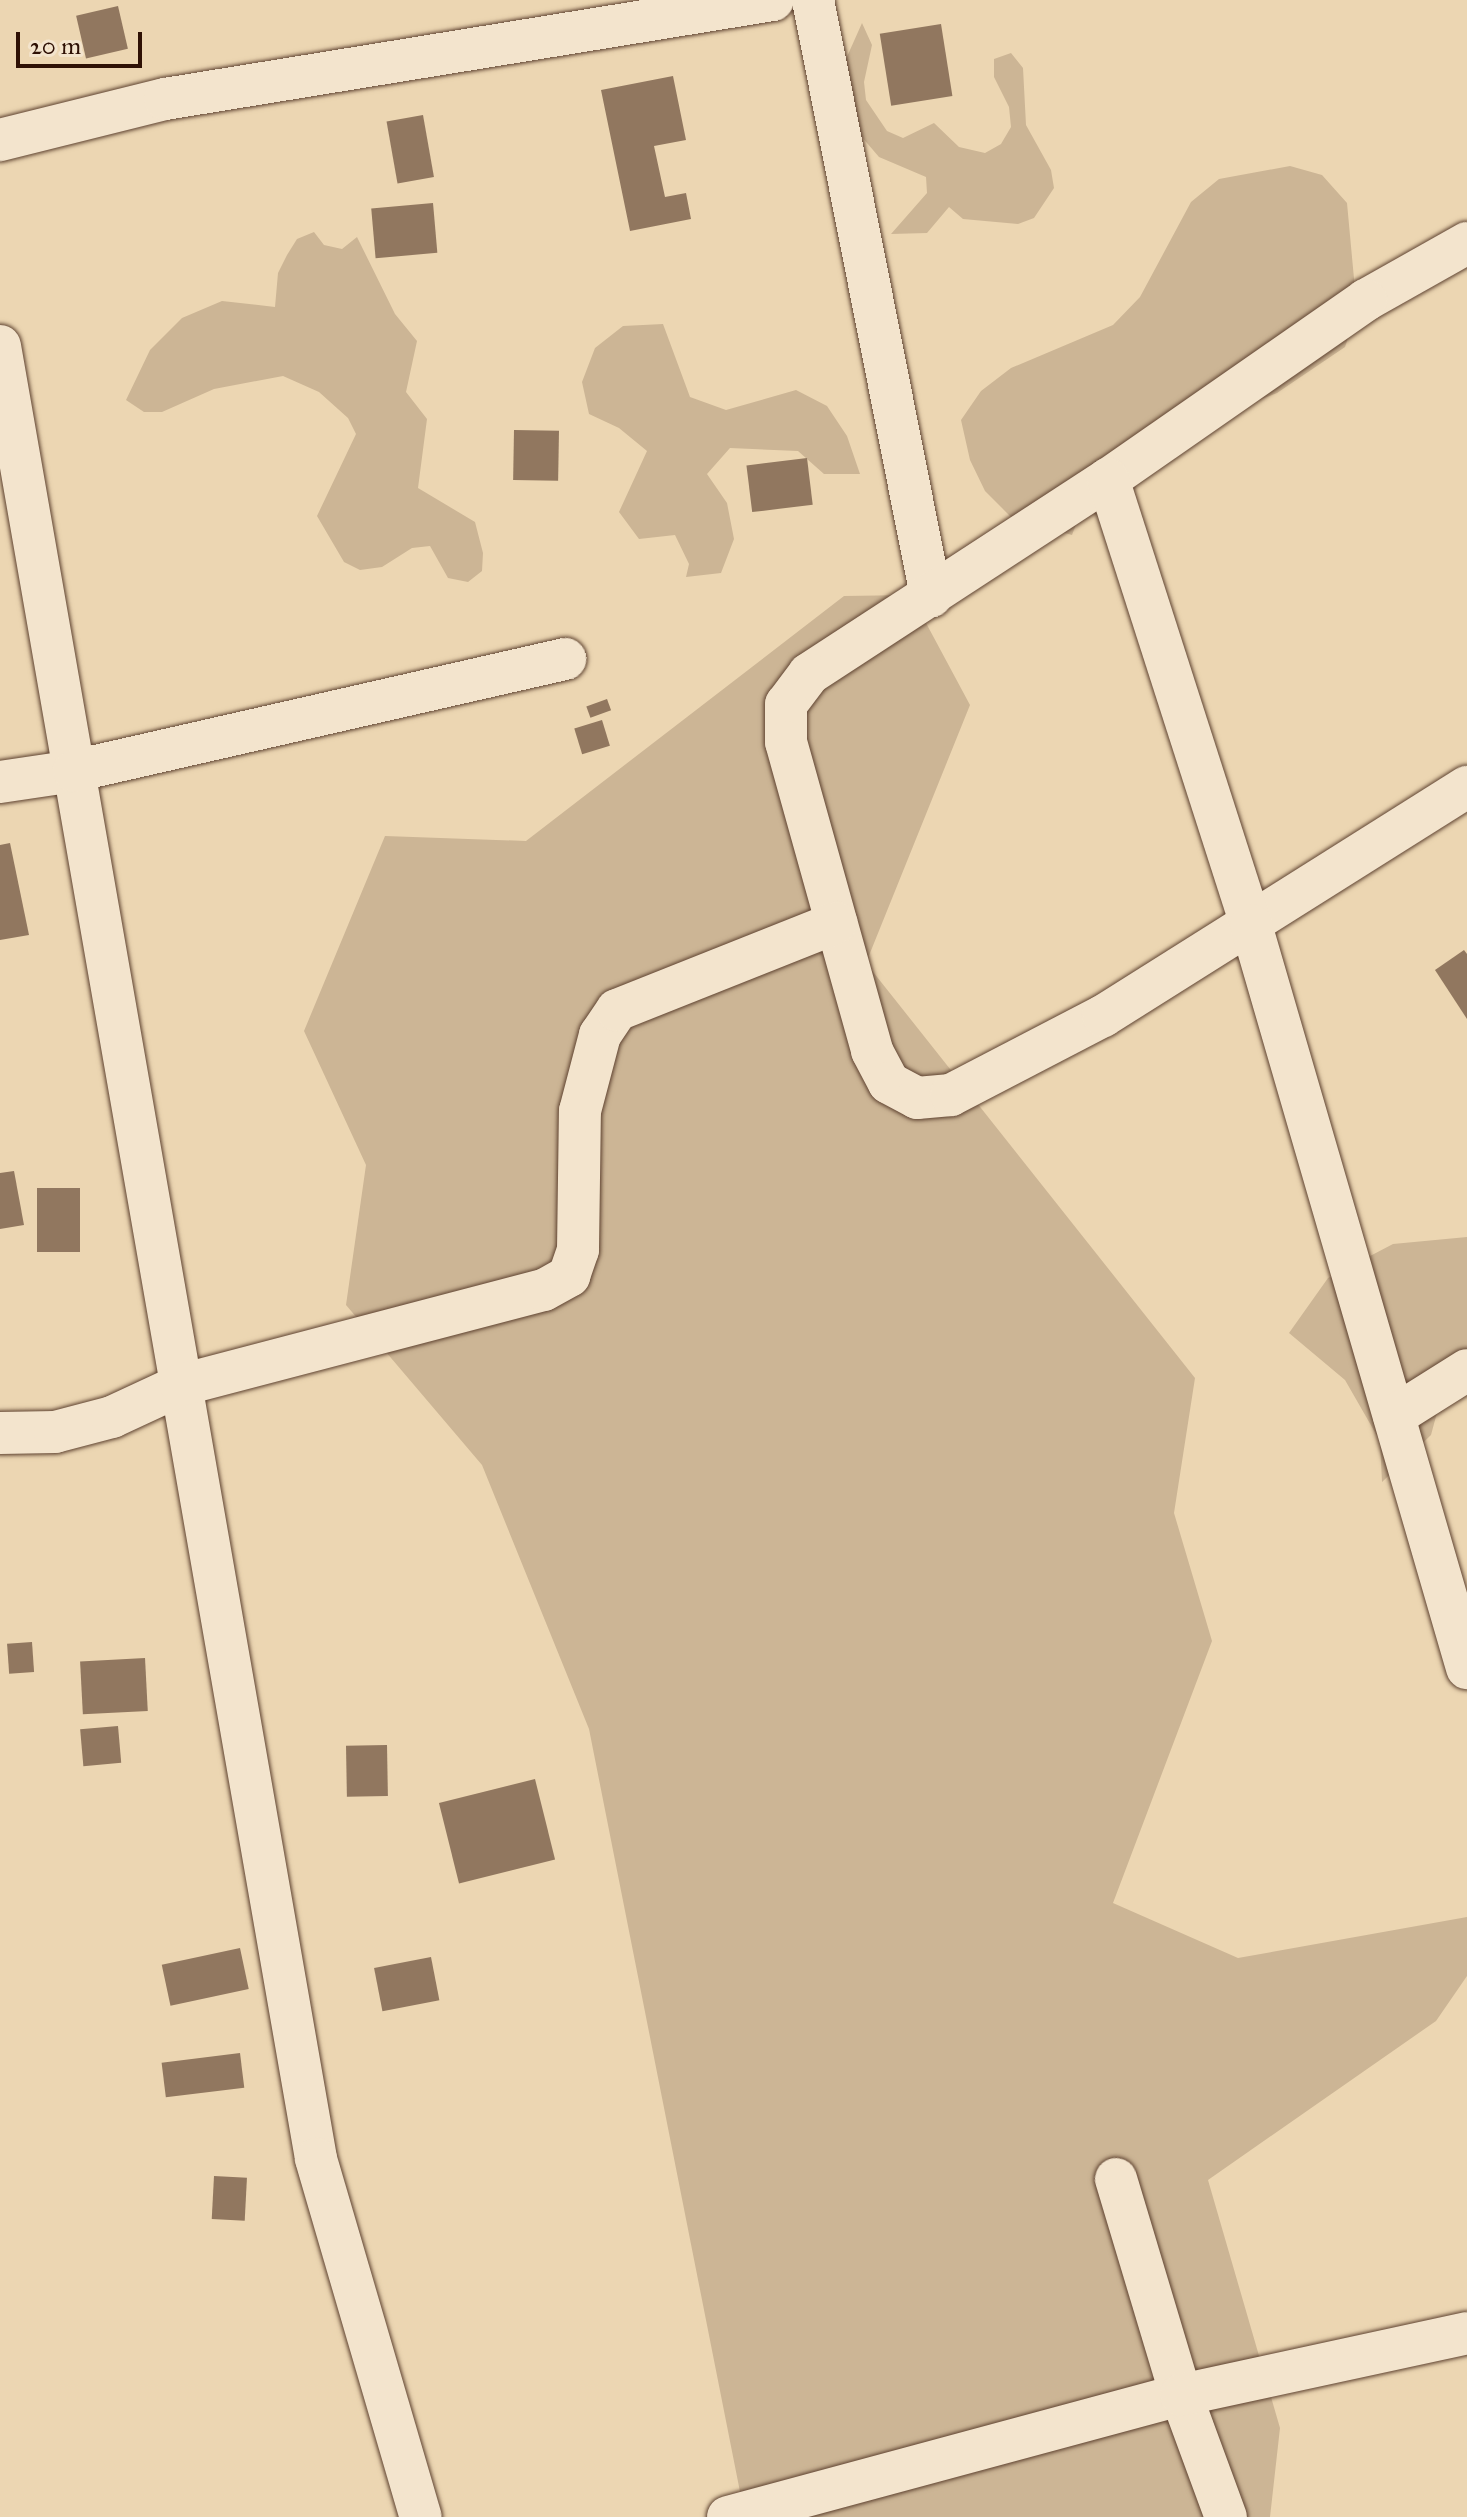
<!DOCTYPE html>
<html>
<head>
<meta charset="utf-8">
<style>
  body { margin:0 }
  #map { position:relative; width:1467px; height:2517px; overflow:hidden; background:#ecd6b2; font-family:"IM FELL Great Primer",serif }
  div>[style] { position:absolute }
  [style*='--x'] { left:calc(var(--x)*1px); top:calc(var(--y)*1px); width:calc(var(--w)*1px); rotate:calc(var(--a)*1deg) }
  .green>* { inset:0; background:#ccb595 }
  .building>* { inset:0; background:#91775f; transform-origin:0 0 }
  .roads { filter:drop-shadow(0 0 2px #5e4230) drop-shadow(0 0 2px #5e4230) }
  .street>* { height:42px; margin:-21px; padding:0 21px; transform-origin:21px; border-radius:21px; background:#f3e4cd }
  span { translate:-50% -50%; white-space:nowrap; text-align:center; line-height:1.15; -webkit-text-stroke:7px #f3e4cd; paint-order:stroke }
  .scale { position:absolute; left:16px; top:32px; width:126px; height:36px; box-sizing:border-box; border:4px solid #2f1105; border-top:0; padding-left:10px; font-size:24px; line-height:28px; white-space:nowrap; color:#2f1105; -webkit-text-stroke:6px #f3e4cd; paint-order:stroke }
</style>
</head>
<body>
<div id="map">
  <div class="green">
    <i style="clip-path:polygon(862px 23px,872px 45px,864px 82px,866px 100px,887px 131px,903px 138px,934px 123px,959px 147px,985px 153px,1001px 144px,1011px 127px,1009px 107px,994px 77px,994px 59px,1011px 53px,1023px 68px,1026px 125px,1051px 170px,1054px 188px,1034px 218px,1018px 224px,963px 219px,949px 207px,927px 233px,891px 234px,927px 193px,926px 177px,879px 157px,855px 129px,846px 59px)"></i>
    <i style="clip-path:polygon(1290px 166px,1322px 175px,1347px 203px,1357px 311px,1345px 347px,1277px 393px,1207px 420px,1084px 503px,1072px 535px,1012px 518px,985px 491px,970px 460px,961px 420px,981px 391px,1011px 368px,1113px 325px,1140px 297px,1191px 202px,1219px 179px)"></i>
    <i style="clip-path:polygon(314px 232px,324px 245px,342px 249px,357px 237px,395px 314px,417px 341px,406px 392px,427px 419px,418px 488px,475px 522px,483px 553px,482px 571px,468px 582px,448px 578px,430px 546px,412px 548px,382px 567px,360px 570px,344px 562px,317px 516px,356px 434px,348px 418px,319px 392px,283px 376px,214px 389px,162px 412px,144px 412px,126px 400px,150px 350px,182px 318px,222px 301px,275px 307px,278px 273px,287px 255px,297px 239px)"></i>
    <i style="clip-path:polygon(663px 324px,690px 397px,726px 410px,796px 390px,827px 406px,847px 436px,860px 474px,824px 474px,798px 451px,730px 448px,707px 474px,727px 503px,734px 539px,721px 573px,686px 577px,689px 564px,675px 535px,639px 539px,619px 512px,647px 451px,619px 428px,589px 414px,582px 382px,595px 348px,623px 326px)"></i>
    <i style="clip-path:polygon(911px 595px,970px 705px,866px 963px,1195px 1378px,1174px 1513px,1212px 1641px,1113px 1903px,1238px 1958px,1467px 1917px,1467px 1976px,1436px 2021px,1208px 2180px,1280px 2428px,1270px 2517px,745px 2517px,589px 1729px,482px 1465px,346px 1305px,366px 1165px,304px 1031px,385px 836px,526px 841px,844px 596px)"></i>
    <i style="clip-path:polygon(1467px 1237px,1467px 1350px,1449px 1368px,1431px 1435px,1382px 1482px,1380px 1441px,1345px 1380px,1289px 1333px,1328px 1278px,1393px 1244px)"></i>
  </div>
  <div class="building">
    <i style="left:118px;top:6px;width:44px;height:43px;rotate:77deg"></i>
    <i style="left:941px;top:24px;width:73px;height:62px;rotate:81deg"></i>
    <i style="clip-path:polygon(673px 76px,686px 140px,654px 146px,665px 197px,686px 193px,691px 219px,630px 231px,601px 90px)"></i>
    <i style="left:423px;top:115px;width:63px;height:37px;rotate:80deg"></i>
    <i style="left:433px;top:203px;width:50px;height:62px;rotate:85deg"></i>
    <i style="left:514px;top:430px;width:45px;height:50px;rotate:1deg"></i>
    <i style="left:807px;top:458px;width:47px;height:61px;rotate:83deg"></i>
    <i style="left:607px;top:699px;width:12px;height:22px;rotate:70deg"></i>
    <i style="left:602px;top:720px;width:27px;height:29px;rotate:73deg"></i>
    <i style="clip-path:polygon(10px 843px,29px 935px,0 940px,0 845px)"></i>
    <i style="clip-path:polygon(1464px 950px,1467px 954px,1467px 1019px,1435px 970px)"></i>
    <i style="clip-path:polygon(14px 1171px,24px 1225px,0 1229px,0 1173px)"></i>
    <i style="left:37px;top:1188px;width:43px;height:64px"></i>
    <i style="left:32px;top:1642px;width:30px;height:25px;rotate:86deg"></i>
    <i style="left:145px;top:1658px;width:53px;height:65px;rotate:87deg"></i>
    <i style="left:118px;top:1726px;width:37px;height:38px;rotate:85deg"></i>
    <i style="left:387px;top:1745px;width:51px;height:41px;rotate:89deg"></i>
    <i style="left:535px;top:1779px;width:83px;height:99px;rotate:76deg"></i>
    <i style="left:240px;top:1948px;width:42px;height:80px;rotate:78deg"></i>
    <i style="left:431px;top:1957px;width:44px;height:58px;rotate:79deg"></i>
    <i style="left:240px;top:2053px;width:35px;height:79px;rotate:83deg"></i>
    <i style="left:214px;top:2176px;width:33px;height:43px;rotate:3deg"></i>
  </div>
  <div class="roads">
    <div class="street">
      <i style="--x:813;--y:0;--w:608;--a:78.8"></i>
      <i style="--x:0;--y:140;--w:170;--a:-14"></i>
      <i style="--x:165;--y:99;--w:616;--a:-9.25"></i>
      <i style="--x:1467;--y:243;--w:116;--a:150.6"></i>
      <i style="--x:1366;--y:300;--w:314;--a:145.2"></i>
      <i style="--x:1108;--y:479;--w:357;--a:146.9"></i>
      <i style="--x:809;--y:674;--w:38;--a:127"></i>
      <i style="--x:786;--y:704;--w:38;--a:90"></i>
      <i style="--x:786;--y:742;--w:321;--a:74.4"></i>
      <i style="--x:872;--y:1051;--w:36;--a:62"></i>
      <i style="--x:889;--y:1083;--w:32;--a:28"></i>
      <i style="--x:917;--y:1098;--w:34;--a:-5"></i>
      <i style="--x:951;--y:1095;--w:171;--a:-27.5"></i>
      <i style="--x:1103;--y:1016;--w:430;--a:-32.2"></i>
      <i style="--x:0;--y:346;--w:1840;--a:80.11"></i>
      <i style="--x:316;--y:2159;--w:373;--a:73.7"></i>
      <i style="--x:1108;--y:479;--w:468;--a:72.2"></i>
      <i style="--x:1251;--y:925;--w:774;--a:73.79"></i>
      <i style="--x:0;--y:782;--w:75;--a:-8.5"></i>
      <i style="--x:74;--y:771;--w:504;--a:-12.85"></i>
      <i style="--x:1394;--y:1416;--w:86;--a:-32.2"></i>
      <i style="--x:0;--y:1433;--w:55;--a:-1"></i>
      <i style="--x:55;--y:1432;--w:59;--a:-14.7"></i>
      <i style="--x:112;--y:1417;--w:76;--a:-24.9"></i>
      <i style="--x:181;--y:1385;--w:375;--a:-14.7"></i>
      <i style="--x:544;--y:1290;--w:29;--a:-29"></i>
      <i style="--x:569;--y:1276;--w:28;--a:-71"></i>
      <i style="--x:578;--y:1250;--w:139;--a:-89.2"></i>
      <i style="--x:580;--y:1111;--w:79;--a:-75.3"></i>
      <i style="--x:600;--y:1035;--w:30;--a:-56"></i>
      <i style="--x:617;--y:1010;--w:236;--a:-21.7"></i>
      <i style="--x:1116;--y:2179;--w:226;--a:73.3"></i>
      <i style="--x:1181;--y:2395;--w:130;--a:69.8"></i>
      <i style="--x:728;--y:2517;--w:469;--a:-15.1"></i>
      <i style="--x:1181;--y:2395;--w:293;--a:-12.2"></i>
    </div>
  </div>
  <div class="scale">20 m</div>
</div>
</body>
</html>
